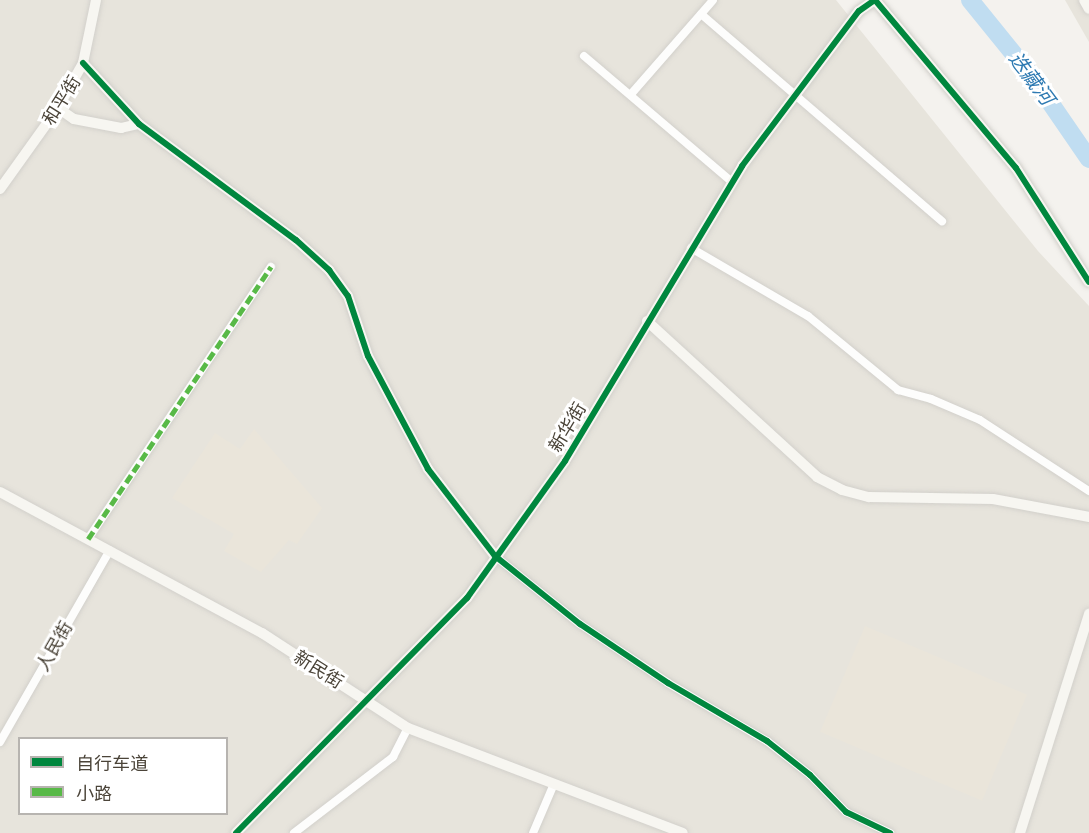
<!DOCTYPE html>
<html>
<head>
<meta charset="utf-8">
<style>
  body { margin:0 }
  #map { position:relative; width:1089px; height:833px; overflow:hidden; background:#f4f2ee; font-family:Commissioner,"Noto Sans SC",sans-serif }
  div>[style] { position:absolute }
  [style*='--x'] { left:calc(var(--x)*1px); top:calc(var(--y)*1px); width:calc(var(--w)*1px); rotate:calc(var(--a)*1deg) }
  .residential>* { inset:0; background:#e7e4dc }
  .education>* { inset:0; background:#eae5da; transform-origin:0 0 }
  .river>* { height:18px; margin:-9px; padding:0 9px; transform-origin:9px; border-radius:9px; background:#c0ddf1 }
  .roads { filter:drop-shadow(0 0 2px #d2d0cb) drop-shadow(0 0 2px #d2d0cb) }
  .street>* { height:8px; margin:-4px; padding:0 4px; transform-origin:4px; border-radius:4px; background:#fdfdfc }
  .secondary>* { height:10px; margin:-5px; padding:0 5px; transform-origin:5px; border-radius:5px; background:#f7f6f1 }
  .quiet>* { height:4.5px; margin-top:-2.25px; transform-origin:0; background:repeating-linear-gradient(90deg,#58b947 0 9px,transparent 0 13.5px) }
  .cycleway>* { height:6px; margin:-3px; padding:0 3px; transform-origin:3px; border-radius:3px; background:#00873e }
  span { translate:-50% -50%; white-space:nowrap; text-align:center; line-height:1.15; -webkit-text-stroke:6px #fff; paint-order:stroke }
  .street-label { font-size:18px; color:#4b4439 }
  .water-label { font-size:20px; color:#2e7ab2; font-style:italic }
  .legend { position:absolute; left:18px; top:737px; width:210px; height:78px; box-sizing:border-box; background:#fff; border:2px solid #b7b4b0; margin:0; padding:8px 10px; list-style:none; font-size:18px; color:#4b4439 }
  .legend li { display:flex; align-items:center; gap:12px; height:30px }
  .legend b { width:30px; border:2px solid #b7b4b0 }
</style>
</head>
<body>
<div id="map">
  <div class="residential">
    <i style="clip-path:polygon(evenodd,0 0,836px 0,1038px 251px,1089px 306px,1089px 833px,0 833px,0 0,20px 738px,226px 738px,226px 814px,20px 814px,20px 738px)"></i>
    <i style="clip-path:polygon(1065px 0,1089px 0,1089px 42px)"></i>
  </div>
  <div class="education">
    <i style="clip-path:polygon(254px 429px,322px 508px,297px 544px,289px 540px,261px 572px,224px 551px,234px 534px,172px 498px,215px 433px,240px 449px)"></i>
    <i style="left:865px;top:626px;width:176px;height:115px;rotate:23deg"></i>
  </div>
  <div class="river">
    <i style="--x:970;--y:0;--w:102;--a:51"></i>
    <i style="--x:1034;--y:79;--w:97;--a:55.5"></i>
  </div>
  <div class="roads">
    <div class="street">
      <i style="--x:701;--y:14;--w:318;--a:40.7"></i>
      <i style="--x:584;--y:56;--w:194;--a:40.4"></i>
      <i style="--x:632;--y:93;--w:123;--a:-48.9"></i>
      <i style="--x:691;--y:248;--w:135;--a:30.2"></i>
      <i style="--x:808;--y:316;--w:117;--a:39.4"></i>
      <i style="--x:898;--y:390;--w:34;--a:15"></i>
      <i style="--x:931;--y:399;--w:53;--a:23.2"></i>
      <i style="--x:980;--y:420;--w:130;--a:33.1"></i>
      <i style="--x:88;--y:539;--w:328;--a:-56.1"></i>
      <i style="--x:495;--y:556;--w:109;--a:38.7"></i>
      <i style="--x:580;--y:624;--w:106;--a:33.8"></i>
      <i style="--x:668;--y:683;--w:115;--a:30.4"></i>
      <i style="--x:767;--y:741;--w:55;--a:38.3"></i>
      <i style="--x:810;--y:775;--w:52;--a:45.8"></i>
      <i style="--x:846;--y:812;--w:49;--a:25.5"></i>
      <i style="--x:0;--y:742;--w:221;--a:-60.2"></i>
      <i style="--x:294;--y:833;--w:125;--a:-37.5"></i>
      <i style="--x:393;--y:757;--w:33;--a:-63"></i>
      <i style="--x:533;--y:833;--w:51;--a:-66.9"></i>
    </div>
    <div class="secondary">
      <i style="--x:1084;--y:0;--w:10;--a:61"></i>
      <i style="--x:83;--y:63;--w:83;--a:47.4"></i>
      <i style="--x:139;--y:124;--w:195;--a:36.5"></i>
      <i style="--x:296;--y:240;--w:45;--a:42.3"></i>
      <i style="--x:329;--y:270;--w:32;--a:54"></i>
      <i style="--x:348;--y:296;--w:63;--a:71.6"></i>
      <i style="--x:368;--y:356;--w:128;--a:62"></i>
      <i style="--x:428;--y:469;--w:110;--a:52.4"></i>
      <i style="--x:58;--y:108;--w:19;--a:35"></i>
      <i style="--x:74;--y:119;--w:48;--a:10.8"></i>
      <i style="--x:121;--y:128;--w:18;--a:-13"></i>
      <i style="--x:0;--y:189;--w:100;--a:-54.4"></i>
      <i style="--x:58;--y:108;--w:51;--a:-60.9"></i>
      <i style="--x:83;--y:63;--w:64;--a:-78.3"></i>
      <i style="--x:647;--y:321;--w:231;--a:42.5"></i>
      <i style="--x:817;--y:477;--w:28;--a:27"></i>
      <i style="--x:842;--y:490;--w:28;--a:15"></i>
      <i style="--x:869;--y:497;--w:124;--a:0.9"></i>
      <i style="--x:993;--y:499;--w:98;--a:10.6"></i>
      <i style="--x:0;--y:492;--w:298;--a:28.3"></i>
      <i style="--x:262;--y:633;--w:174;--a:33.1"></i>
      <i style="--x:408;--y:728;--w:294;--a:20.9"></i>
      <i style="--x:236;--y:833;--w:330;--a:-45.5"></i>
      <i style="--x:467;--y:598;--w:168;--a:-54.4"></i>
      <i style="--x:565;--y:461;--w:344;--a:-59"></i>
      <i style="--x:742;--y:166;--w:194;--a:-53"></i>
      <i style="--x:859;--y:11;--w:19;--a:-35"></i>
      <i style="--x:875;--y:0;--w:219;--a:50"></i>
      <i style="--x:1016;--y:168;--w:135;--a:57.4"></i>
      <i style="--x:1020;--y:833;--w:230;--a:-72.5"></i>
    </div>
  </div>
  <div class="quiet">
    <i style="--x:88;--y:539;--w:328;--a:-56.1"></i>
  </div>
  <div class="cycleway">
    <i style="--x:83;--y:63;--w:83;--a:47.4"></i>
    <i style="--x:139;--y:124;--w:195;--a:36.5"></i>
    <i style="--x:296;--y:240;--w:45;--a:42.3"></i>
    <i style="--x:329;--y:270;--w:32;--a:54"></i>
    <i style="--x:348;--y:296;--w:63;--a:71.6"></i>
    <i style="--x:368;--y:356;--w:128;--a:62"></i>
    <i style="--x:428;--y:469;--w:110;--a:52.4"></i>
    <i style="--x:495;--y:556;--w:109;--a:38.7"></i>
    <i style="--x:580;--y:624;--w:106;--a:33.8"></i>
    <i style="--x:668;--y:683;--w:115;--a:30.4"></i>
    <i style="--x:767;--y:741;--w:55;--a:38.3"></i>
    <i style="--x:810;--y:775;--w:52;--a:45.8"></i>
    <i style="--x:846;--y:812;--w:49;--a:25.5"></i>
    <i style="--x:236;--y:833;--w:330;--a:-45.5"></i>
    <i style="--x:467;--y:598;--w:168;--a:-54.4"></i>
    <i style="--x:565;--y:461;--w:344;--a:-59"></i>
    <i style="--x:742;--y:166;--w:194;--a:-53"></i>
    <i style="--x:859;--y:11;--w:19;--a:-35"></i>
    <i style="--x:875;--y:0;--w:219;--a:50"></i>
    <i style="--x:1016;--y:168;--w:135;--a:57.4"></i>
  </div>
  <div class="street-label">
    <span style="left:61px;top:100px;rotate:-58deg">和平街</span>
    <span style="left:567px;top:427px;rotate:-59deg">新华街</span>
    <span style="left:54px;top:646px;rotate:-60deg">人民街</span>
    <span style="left:319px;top:669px;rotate:32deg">新民街</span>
  </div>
  <div class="water-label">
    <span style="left:1032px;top:78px;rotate:53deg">迭藏河</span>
  </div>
  <ul class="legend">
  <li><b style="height:8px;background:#00873e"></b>自行车道</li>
  <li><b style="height:8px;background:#58b947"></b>小路</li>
  </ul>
</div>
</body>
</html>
